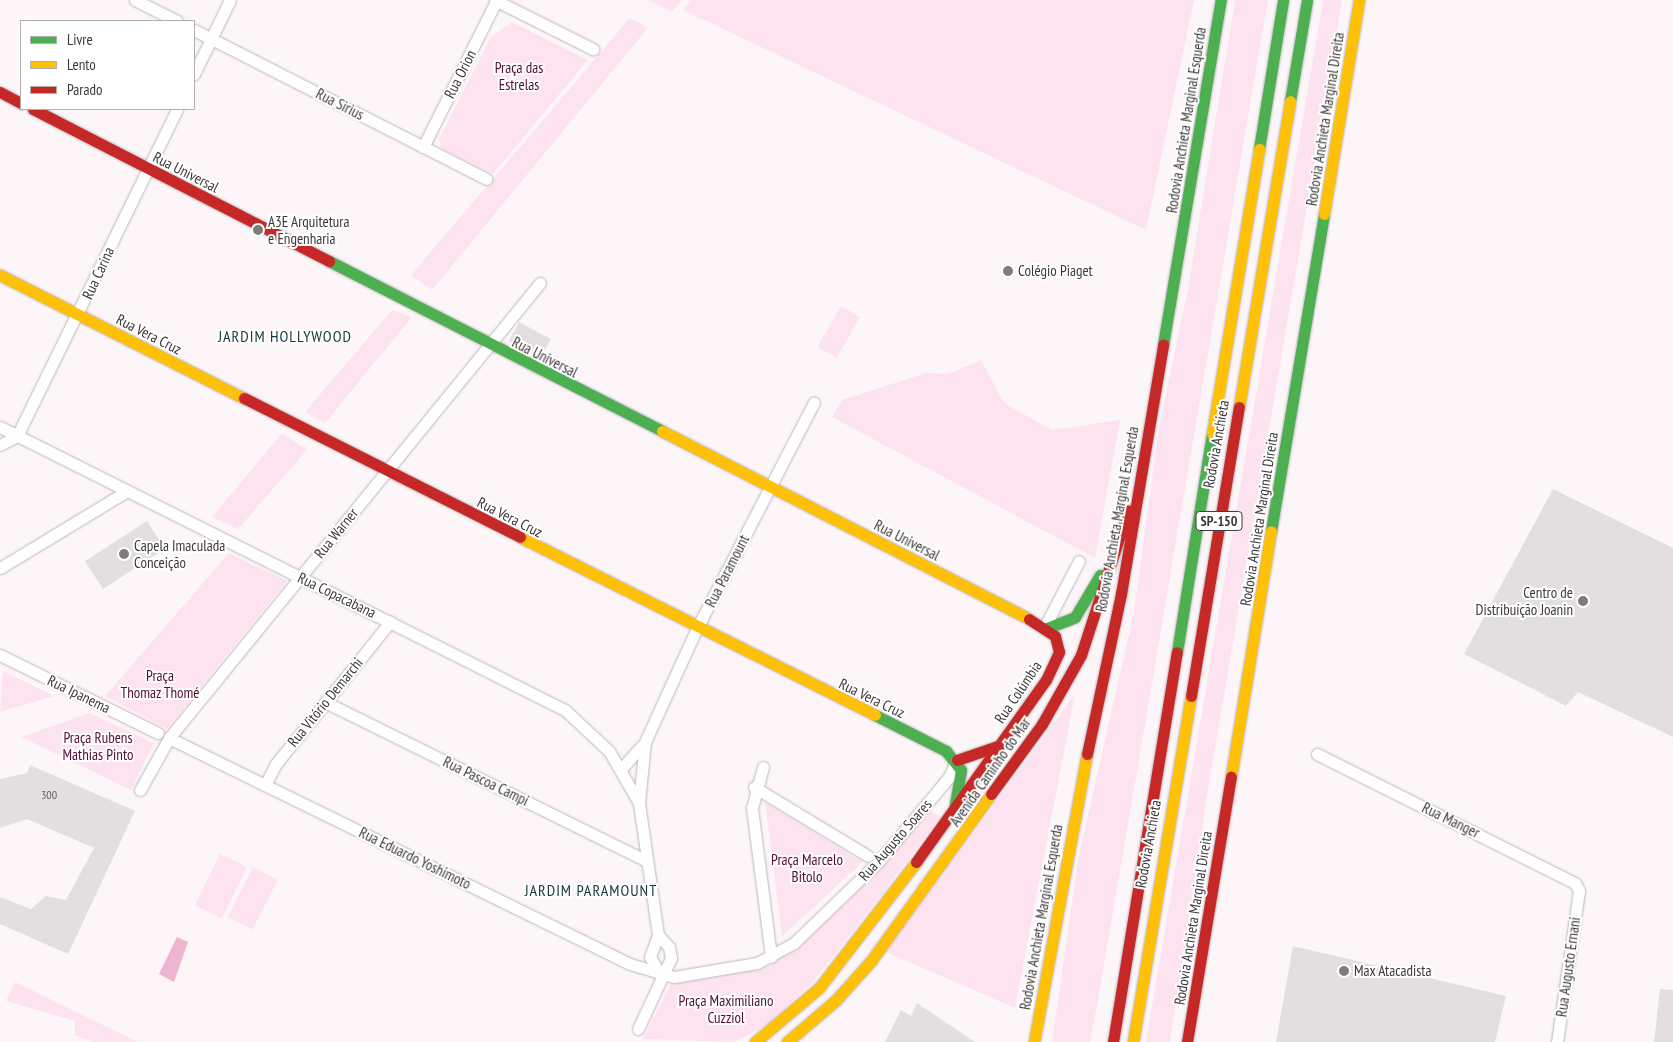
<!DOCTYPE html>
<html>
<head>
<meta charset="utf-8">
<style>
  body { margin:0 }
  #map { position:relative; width:1673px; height:1042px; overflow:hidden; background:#fcf6f9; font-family:"PT Sans Narrow",sans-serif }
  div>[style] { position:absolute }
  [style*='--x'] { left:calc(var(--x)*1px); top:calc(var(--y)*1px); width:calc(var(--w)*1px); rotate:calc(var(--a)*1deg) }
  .green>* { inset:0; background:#fde3ef; transform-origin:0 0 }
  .water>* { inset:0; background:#efb4d0 }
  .building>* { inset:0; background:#e3dfe1; transform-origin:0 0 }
  .roads { filter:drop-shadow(0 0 1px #bcb7b9) drop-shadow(0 0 1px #bcb7b9) }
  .street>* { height:11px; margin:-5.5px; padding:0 5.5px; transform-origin:5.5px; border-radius:5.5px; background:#fffefe }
  .fast>* { height:11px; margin:-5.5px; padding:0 5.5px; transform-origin:5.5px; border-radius:5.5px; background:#4caf50 }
  .slow>* { height:11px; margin:-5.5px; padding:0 5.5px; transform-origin:5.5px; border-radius:5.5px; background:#ffc107 }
  .jam>* { height:11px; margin:-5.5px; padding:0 5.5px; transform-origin:5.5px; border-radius:5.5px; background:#c62828 }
  .dots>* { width:14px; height:14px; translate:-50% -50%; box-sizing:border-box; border:2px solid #fff; border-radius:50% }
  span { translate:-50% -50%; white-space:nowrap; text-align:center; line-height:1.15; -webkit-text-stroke:4px #fff; paint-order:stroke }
  .number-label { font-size:12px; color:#666263 }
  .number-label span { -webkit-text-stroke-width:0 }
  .shield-label span { padding:1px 4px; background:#fff; border:1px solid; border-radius:4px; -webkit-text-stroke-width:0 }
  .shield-label { font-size:14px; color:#3c3839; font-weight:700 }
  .park-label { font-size:15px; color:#530b35 }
  .street-label { font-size:15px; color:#3c3839 }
  .poi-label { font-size:15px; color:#3c3839 }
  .left { translate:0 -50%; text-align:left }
  .right { translate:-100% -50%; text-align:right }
  .neighbourhood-label { font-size:16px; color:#16393b; letter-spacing:1px }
  .legend { position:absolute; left:20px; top:20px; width:175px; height:90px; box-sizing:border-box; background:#fff; border:1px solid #b1afb0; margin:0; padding:6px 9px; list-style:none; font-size:15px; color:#3c3839 }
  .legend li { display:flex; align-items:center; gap:10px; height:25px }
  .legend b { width:25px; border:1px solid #b1afb0 }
</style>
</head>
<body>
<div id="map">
  <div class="green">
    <i style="clip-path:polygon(648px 0,682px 0,672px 12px)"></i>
    <i style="clip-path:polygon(690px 0,1194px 0,1146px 230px,683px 10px)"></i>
    <i style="clip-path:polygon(1235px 0,1268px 0,1101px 983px,1090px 1042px,1052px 1042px,1078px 860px,1134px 612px,1159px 427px,1188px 289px)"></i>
    <i style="clip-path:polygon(1323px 0,1342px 0,1206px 802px,1170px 1042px,1146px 1042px)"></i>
    <i style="clip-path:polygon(630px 18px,648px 28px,432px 290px,411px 275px)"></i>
    <i style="clip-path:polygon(512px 22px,588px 60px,493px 174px,441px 148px,439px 139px,491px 37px)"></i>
    <i style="left:841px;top:306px;width:22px;height:47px;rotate:30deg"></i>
    <i style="clip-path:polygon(392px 310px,412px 317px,325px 423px,305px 412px)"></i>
    <i style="clip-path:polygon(981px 360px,1004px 403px,1052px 430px,1120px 420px,1095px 558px,832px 417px,842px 400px,926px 373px,948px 374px)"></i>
    <i style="clip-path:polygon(282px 433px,307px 450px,238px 529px,212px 517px)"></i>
    <i style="clip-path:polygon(229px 553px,287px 581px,167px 729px,105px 696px)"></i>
    <i style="clip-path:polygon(3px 671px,54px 696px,0 712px)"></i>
    <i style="clip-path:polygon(1075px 694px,1015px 1008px,886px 952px)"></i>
    <i style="clip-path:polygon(90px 713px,154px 743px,131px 790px,21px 737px)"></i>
    <i style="clip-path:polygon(765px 802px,863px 862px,782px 936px)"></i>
    <i style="clip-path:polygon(931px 811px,940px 817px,879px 898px,812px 983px,764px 1027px,734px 1042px,643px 1039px,671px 984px,770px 966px,850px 899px)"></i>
    <i style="left:220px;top:854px;width:30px;height:57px;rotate:26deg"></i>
    <i style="left:253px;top:867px;width:28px;height:56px;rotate:27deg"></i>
    <i style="clip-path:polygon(15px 982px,138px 1042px,94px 1042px,75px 1035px,75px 1021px,6px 1001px)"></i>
  </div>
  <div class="water">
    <i style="clip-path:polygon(177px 937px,188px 942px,174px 982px,159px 974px)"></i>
  </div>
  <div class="building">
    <i style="left:519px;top:322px;width:36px;height:22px;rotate:28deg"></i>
    <i style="clip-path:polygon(1553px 489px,1673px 548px,1673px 737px,1578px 692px,1566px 706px,1464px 654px)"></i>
    <i style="left:147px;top:521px;width:33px;height:74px;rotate:57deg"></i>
    <i style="clip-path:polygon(30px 765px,135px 811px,68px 954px,0 924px,0 897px,31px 909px,46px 896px,66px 900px,94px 848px,27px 819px,0 828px,0 779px,27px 773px)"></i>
    <i style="clip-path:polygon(1293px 946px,1506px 996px,1495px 1042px,1276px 1042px)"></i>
    <i style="clip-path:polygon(1660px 989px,1673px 990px,1673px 1042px,1654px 1042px)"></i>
    <i style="clip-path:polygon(917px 1003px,975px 1042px,885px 1042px,901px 1010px,911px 1016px)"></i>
  </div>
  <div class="roads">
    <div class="street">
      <i style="--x:135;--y:0;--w:47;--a:26.6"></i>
      <i style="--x:495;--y:0;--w:110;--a:26.6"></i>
      <i style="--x:194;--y:30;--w:328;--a:27"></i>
      <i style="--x:194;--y:74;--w:82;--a:-64.1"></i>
      <i style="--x:423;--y:147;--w:163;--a:-63.4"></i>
      <i style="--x:0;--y:427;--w:632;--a:26.61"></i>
      <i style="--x:565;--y:710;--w:60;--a:43"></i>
      <i style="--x:609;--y:751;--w:60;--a:60"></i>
      <i style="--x:0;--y:445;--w:19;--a:-28"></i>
      <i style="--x:17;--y:436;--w:364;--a:-63.9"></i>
      <i style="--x:0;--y:568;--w:149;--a:-31.2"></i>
      <i style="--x:1045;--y:626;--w:73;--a:-62.4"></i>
      <i style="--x:0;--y:655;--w:176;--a:26.3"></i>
      <i style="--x:325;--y:702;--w:359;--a:26.3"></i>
      <i style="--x:169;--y:738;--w:513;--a:26.12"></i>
      <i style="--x:630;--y:964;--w:46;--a:16.5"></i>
      <i style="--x:674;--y:977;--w:84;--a:-9.6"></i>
      <i style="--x:757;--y:963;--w:42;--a:-28.4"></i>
      <i style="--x:794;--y:943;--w:117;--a:-44"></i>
      <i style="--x:878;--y:862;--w:111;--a:-50.1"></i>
      <i style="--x:949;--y:777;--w:19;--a:-65"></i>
      <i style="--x:1317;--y:754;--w:288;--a:26.6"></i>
      <i style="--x:1575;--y:883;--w:9;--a:63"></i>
      <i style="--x:1579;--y:891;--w:153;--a:98.3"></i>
      <i style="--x:763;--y:767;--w:42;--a:105"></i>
      <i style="--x:752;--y:808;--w:150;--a:82.7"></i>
      <i style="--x:621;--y:769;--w:31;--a:-48"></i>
      <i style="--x:265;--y:785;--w:22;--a:-63"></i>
      <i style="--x:275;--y:765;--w:184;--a:-51.2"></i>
      <i style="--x:754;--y:787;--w:133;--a:31.2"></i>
      <i style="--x:140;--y:790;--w:60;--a:-60.9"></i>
      <i style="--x:169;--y:738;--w:587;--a:-50.81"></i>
      <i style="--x:661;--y:976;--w:22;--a:-120"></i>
      <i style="--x:650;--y:957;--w:23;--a:-70"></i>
      <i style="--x:658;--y:935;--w:133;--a:-98.2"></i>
      <i style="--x:639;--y:803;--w:61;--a:-84.4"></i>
      <i style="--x:645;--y:742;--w:125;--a:-65.5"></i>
      <i style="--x:697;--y:628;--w:254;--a:-62.6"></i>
      <i style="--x:638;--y:1029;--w:78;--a:-65.1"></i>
      <i style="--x:671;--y:958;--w:11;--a:-100"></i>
      <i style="--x:669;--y:947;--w:16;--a:-133"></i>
    </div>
    <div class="fast">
      <i style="--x:1290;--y:101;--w:102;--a:-80.4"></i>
      <i style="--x:1259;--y:149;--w:151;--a:-80.8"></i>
      <i style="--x:329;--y:261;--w:374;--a:27"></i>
      <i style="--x:1163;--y:345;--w:350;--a:-80.5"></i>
      <i style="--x:1271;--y:531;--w:321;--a:-80.5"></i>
      <i style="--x:1047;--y:628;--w:30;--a:-21"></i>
      <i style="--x:1075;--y:617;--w:49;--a:-59.2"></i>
      <i style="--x:1177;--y:652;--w:221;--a:-80.9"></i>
      <i style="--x:875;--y:715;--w:80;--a:26.9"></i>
      <i style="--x:946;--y:751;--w:24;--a:52"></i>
      <i style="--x:961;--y:770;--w:36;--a:100"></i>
    </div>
    <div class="slow">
      <i style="--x:1324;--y:214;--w:217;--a:-80.7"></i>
      <i style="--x:0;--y:275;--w:273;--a:26.8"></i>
      <i style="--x:1239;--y:407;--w:310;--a:-80.5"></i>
      <i style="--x:662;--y:431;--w:412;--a:27.1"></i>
      <i style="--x:1212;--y:434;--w:289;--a:-80.6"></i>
      <i style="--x:520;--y:537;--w:397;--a:26.6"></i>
      <i style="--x:1231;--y:777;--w:249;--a:-80.8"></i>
      <i style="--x:755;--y:1042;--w:84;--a:-40.2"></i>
      <i style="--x:819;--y:988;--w:159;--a:-52.4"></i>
      <i style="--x:787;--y:1042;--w:65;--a:-40.6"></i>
      <i style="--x:836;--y:1000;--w:52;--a:-48.1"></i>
      <i style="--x:871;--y:961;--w:206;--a:-54.3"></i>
      <i style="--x:1034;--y:1042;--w:293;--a:-79.6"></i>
      <i style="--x:1133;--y:1042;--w:351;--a:-80.5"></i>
    </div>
    <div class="jam">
      <i style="--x:0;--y:92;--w:24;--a:28"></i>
      <i style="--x:33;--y:109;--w:333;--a:27.2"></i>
      <i style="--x:244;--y:398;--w:309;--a:26.7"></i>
      <i style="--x:1191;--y:696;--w:293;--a:-80.6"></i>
      <i style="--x:1087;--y:754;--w:164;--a:-78"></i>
      <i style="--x:1121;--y:594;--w:253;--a:-80.4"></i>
      <i style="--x:957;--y:760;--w:43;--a:-18.9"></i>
      <i style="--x:991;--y:794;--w:87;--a:-53.9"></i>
      <i style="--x:1042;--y:724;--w:79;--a:-60.5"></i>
      <i style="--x:1081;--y:655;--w:152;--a:-72"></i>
      <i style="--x:916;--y:862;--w:224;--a:-54.5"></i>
      <i style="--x:1046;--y:680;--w:31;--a:-65"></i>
      <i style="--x:1059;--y:652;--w:16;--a:-104"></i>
      <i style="--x:1055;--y:636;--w:31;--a:-147"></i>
      <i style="--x:1113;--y:1042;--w:395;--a:-80.7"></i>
      <i style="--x:1187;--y:1042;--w:269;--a:-80.6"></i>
    </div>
  </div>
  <div class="dots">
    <i style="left:258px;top:230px;background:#7f7a7c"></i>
    <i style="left:1008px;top:271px;background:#7f7a7c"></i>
    <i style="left:124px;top:554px;background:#7f7a7c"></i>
    <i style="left:1583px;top:601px;background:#7f7a7c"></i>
    <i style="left:1344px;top:971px;background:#7f7a7c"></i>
  </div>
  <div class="number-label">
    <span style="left:49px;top:795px">300</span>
  </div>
  <div class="shield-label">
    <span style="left:1219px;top:521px">SP-150</span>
  </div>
  <div class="park-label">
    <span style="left:519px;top:76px">Praça das<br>Estrelas</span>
    <span style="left:160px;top:684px">Praça<br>Thomaz Thomé</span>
    <span style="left:98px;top:746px">Praça Rubens<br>Mathias Pinto</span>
    <span style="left:807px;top:868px">Praça Marcelo<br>Bitolo</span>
    <span style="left:726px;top:1009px">Praça Maximiliano<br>Cuzziol</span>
  </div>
  <div class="street-label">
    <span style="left:460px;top:74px;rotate:-63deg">Rua Orion</span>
    <span style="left:340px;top:104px;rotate:27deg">Rua Sirius</span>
    <span style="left:1325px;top:119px;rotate:-81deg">Rodovia Anchieta Marginal Direita</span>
    <span style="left:1186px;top:120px;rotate:-81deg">Rodovia Anchieta Marginal Esquerda</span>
    <span style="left:186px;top:172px;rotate:27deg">Rua Universal</span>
    <span style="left:98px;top:273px;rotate:-65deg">Rua Carina</span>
    <span style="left:149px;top:334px;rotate:27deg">Rua Vera Cruz</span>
    <span style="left:545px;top:357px;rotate:27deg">Rua Universal</span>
    <span style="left:1216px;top:444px;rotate:-80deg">Rodovia Anchieta</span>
    <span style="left:510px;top:517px;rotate:27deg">Rua Vera Cruz</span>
    <span style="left:1117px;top:519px;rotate:-80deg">Rodovia Anchieta Marginal Esquerda</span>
    <span style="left:1259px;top:519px;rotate:-81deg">Rodovia Anchieta Marginal Direita</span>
    <span style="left:336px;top:533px;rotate:-51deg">Rua Warner</span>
    <span style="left:907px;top:540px;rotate:27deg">Rua Universal</span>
    <span style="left:727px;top:571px;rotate:-63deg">Rua Paramount</span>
    <span style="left:337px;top:595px;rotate:26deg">Rua Copacabana</span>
    <span style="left:1018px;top:692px;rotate:-56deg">Rua Colúmbia</span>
    <span style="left:79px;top:694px;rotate:26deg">Rua Ipanema</span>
    <span style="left:872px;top:698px;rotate:26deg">Rua Vera Cruz</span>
    <span style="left:325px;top:702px;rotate:-51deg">Rua Vitório Demarchi</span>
    <span style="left:990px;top:772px;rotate:-55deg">Avenida Caminho do Mar</span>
    <span style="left:486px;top:781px;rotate:26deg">Rua Pascoa Campi</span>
    <span style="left:1451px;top:820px;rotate:26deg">Rua Manger</span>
    <span style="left:895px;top:840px;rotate:-49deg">Rua Augusto Soares</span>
    <span style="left:1148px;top:844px;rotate:-80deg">Rodovia Anchieta</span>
    <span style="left:415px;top:858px;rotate:26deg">Rua Eduardo Yoshimoto</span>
    <span style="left:1041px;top:917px;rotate:-80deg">Rodovia Anchieta Marginal Esquerda</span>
    <span style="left:1193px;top:918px;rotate:-81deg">Rodovia Anchieta Marginal Direita</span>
    <span style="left:1568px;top:967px;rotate:-82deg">Rua Augusto Ernani</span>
  </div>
  <div class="poi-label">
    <span class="left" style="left:268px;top:230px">A3E Arquitetura<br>e Engenharia</span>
    <span class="left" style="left:1018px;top:271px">Colégio Piaget</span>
    <span class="left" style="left:134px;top:554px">Capela Imaculada<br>Conceição</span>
    <span class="right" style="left:1573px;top:601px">Centro de<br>Distribuíção Joanin</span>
    <span class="left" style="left:1354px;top:971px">Max Atacadista</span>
  </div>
  <div class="neighbourhood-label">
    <span style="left:285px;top:336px">JARDIM HOLLYWOOD</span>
    <span style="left:591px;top:890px">JARDIM PARAMOUNT</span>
  </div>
  <ul class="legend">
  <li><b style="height:6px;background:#4caf50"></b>Livre</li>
  <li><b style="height:6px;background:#ffc107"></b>Lento</li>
  <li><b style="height:6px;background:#c62828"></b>Parado</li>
  </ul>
</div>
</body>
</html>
